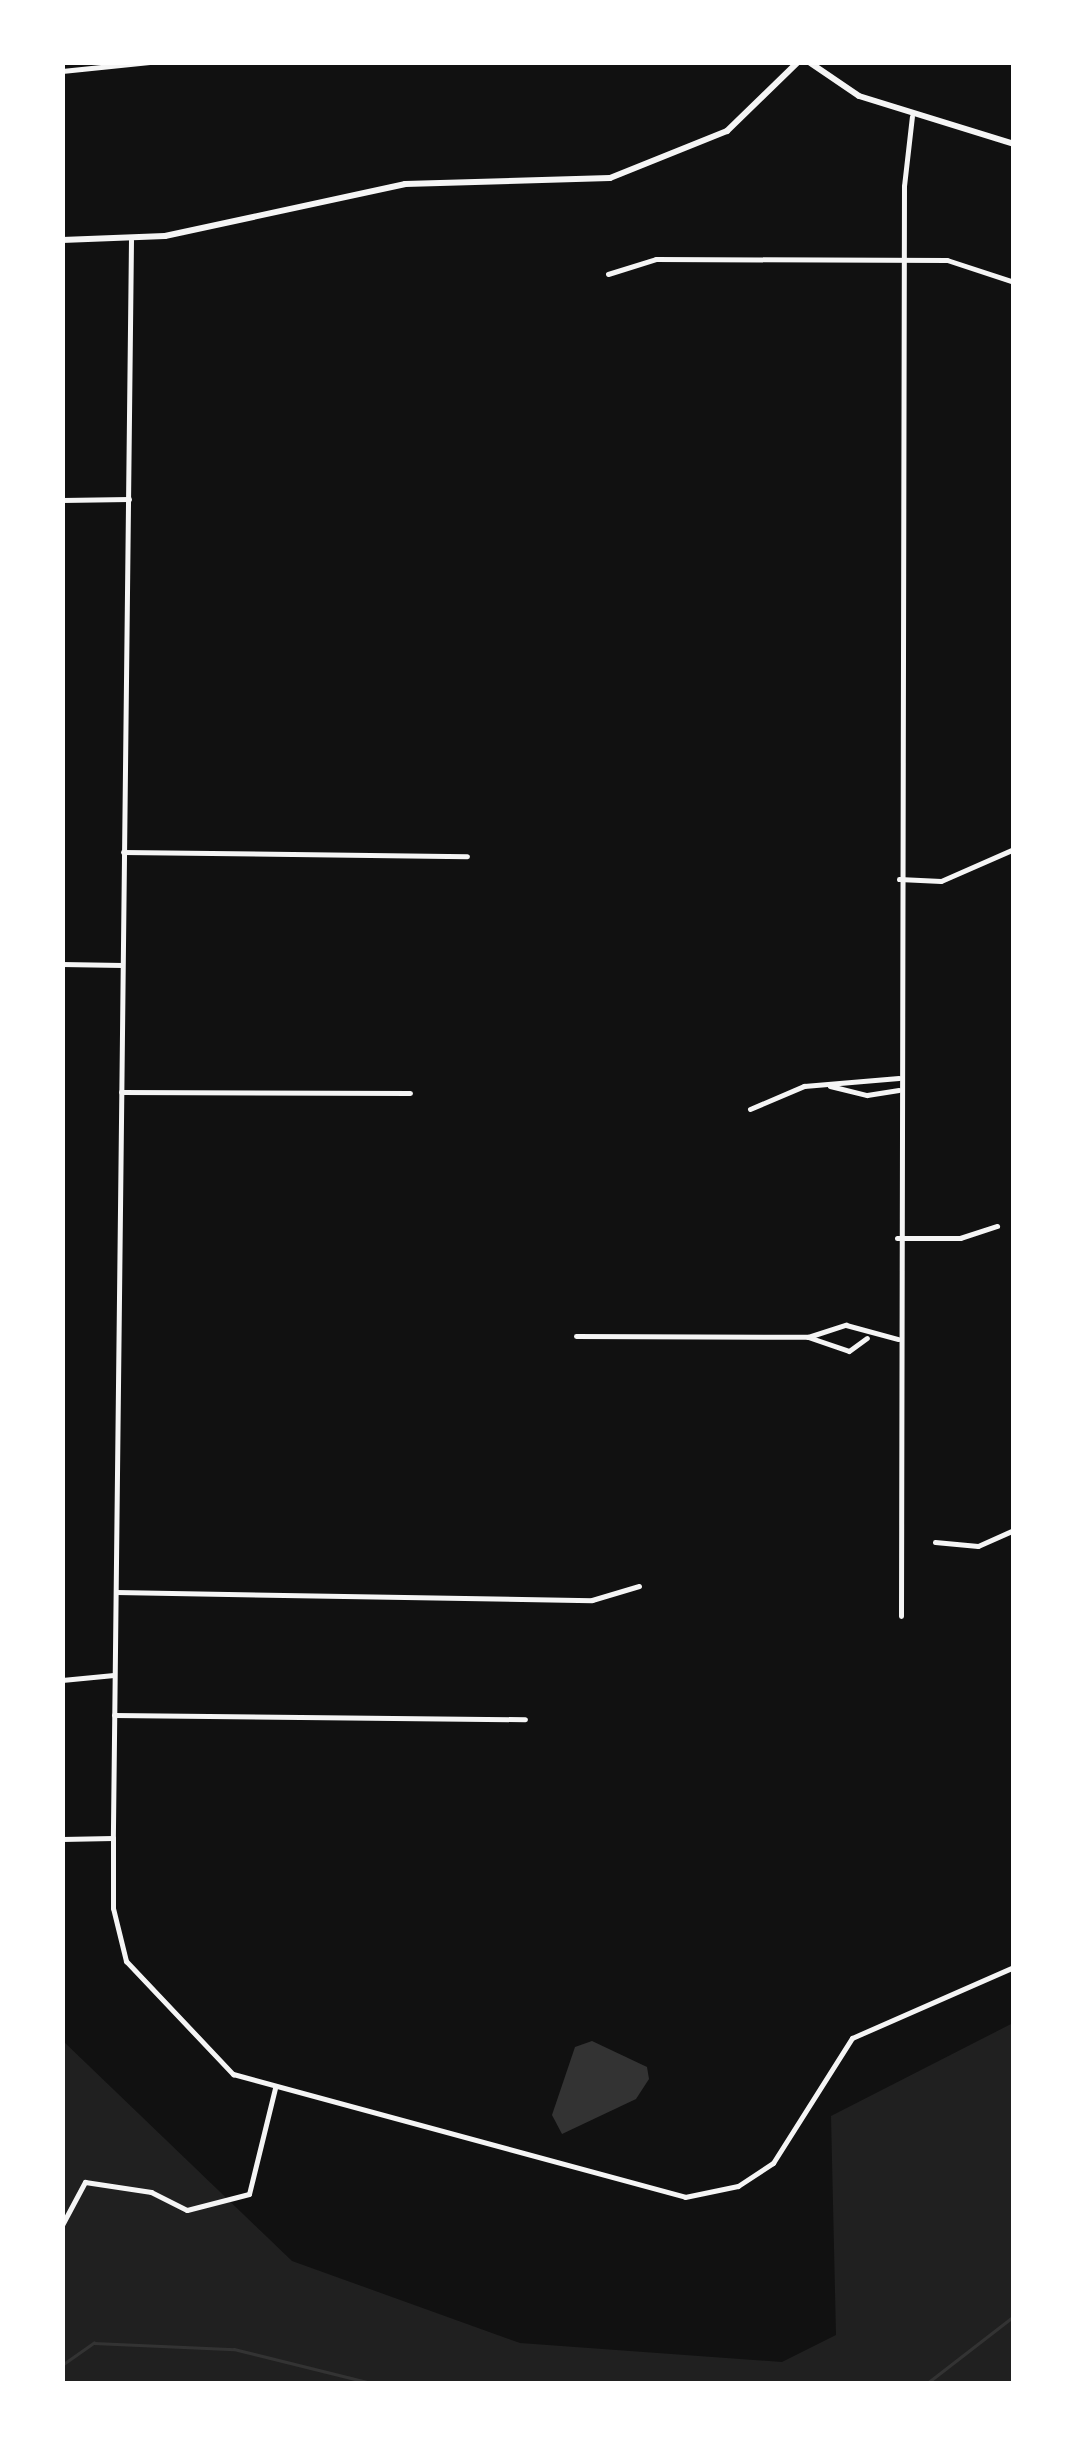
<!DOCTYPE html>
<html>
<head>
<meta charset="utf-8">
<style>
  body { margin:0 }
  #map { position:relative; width:1076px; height:2446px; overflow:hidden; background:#111; font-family:"Titillium Web",sans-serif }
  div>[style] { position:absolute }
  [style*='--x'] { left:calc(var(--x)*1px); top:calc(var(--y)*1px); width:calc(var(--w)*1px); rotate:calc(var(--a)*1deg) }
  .green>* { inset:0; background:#202020 }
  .water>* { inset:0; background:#333 }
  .stream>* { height:2.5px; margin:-1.25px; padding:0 1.25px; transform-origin:1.25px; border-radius:1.25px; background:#333 }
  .minor>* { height:5px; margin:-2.5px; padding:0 2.5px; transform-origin:2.5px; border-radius:2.5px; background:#f5f5f5 }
  .tertiary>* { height:6px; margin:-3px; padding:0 3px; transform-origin:3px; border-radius:3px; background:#f5f5f5 }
  .secondary>* { height:6px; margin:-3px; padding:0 3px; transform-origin:3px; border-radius:3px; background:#f5f5f5 }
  span { translate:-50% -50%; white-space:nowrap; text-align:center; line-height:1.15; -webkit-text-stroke:10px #fff; paint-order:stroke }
  .frame { position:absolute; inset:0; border:65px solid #fff; pointer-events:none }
</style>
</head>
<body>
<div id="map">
  <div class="green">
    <i style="clip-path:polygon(1013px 2023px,1013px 2383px,63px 2383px,62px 2040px,292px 2261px,520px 2343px,782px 2362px,836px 2335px,831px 2116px)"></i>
  </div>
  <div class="water">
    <i style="clip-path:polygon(592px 2041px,647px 2067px,649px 2079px,636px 2099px,562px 2134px,552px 2115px,575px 2047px)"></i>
  </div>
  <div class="stream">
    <i style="--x:62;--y:2365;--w:39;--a:-35"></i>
    <i style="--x:94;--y:2343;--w:140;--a:2.5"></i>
    <i style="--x:234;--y:2349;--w:145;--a:13.9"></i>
    <i style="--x:926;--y:2384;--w:111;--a:-37.7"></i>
  </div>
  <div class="minor">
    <i style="--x:62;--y:71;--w:88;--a:-5.8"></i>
    <i style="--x:131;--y:240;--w:1598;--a:90.65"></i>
    <i style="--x:113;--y:1838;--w:70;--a:90"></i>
    <i style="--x:113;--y:1908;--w:55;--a:76.2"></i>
    <i style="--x:126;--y:1961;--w:156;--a:46.6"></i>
    <i style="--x:233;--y:2074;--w:468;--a:15.2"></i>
    <i style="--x:685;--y:2197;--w:54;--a:-11.7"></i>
    <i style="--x:738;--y:2186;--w:42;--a:-33.3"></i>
    <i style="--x:773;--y:2163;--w:148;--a:-57.7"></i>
    <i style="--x:852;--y:2038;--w:177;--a:-23.7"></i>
    <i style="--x:608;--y:274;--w:50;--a:-17.4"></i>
    <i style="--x:656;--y:259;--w:291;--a:0.2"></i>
    <i style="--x:947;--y:260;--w:71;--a:18.2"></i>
    <i style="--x:62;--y:500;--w:67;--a:-0.9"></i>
    <i style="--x:123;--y:852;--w:344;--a:0.7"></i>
    <i style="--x:899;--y:879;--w:42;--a:2.7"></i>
    <i style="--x:941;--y:881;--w:80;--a:-23.7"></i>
    <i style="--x:62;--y:964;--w:60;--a:1"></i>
    <i style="--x:830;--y:1086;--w:38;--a:14"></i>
    <i style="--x:867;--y:1095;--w:32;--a:-9"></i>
    <i style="--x:121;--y:1092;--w:289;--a:0.2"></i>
    <i style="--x:750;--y:1109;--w:59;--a:-23.1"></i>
    <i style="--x:804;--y:1086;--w:95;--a:-4.8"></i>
    <i style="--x:897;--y:1238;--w:63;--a:0"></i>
    <i style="--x:960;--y:1238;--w:39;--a:-18"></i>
    <i style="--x:576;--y:1336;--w:232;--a:0.2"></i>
    <i style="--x:808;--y:1337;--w:40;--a:-18"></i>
    <i style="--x:846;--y:1325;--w:54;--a:15.1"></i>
    <i style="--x:808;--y:1337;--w:43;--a:18.9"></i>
    <i style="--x:849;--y:1351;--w:22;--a:-36"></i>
    <i style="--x:935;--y:1542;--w:43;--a:5.3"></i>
    <i style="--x:978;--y:1546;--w:39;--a:-24"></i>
    <i style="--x:116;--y:1592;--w:476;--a:1"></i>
    <i style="--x:592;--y:1600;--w:49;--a:-16.6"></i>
    <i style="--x:901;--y:1616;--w:1430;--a:-89.88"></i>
    <i style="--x:904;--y:186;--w:70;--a:-83.5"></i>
    <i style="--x:62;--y:1680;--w:52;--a:-5.5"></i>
    <i style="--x:114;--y:1715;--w:411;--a:0.6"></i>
    <i style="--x:62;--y:1839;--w:51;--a:-1.1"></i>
    <i style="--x:62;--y:2225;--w:49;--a:-61.9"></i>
    <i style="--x:85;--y:2182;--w:67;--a:8.6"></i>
    <i style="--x:151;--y:2192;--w:40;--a:26.6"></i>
    <i style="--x:187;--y:2210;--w:64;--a:-14.5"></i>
    <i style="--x:249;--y:2194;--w:109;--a:-76.2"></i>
  </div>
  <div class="tertiary">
    <i style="--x:62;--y:240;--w:103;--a:-2.2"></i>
    <i style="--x:165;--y:236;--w:246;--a:-12.2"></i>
    <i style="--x:405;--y:184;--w:205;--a:-1.7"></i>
    <i style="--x:610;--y:178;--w:126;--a:-21.9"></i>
    <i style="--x:727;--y:131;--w:99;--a:-44.2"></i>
  </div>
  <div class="secondary">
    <i style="--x:809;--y:62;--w:60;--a:34.2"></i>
    <i style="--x:859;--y:96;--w:162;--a:17.2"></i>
  </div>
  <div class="frame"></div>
</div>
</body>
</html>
